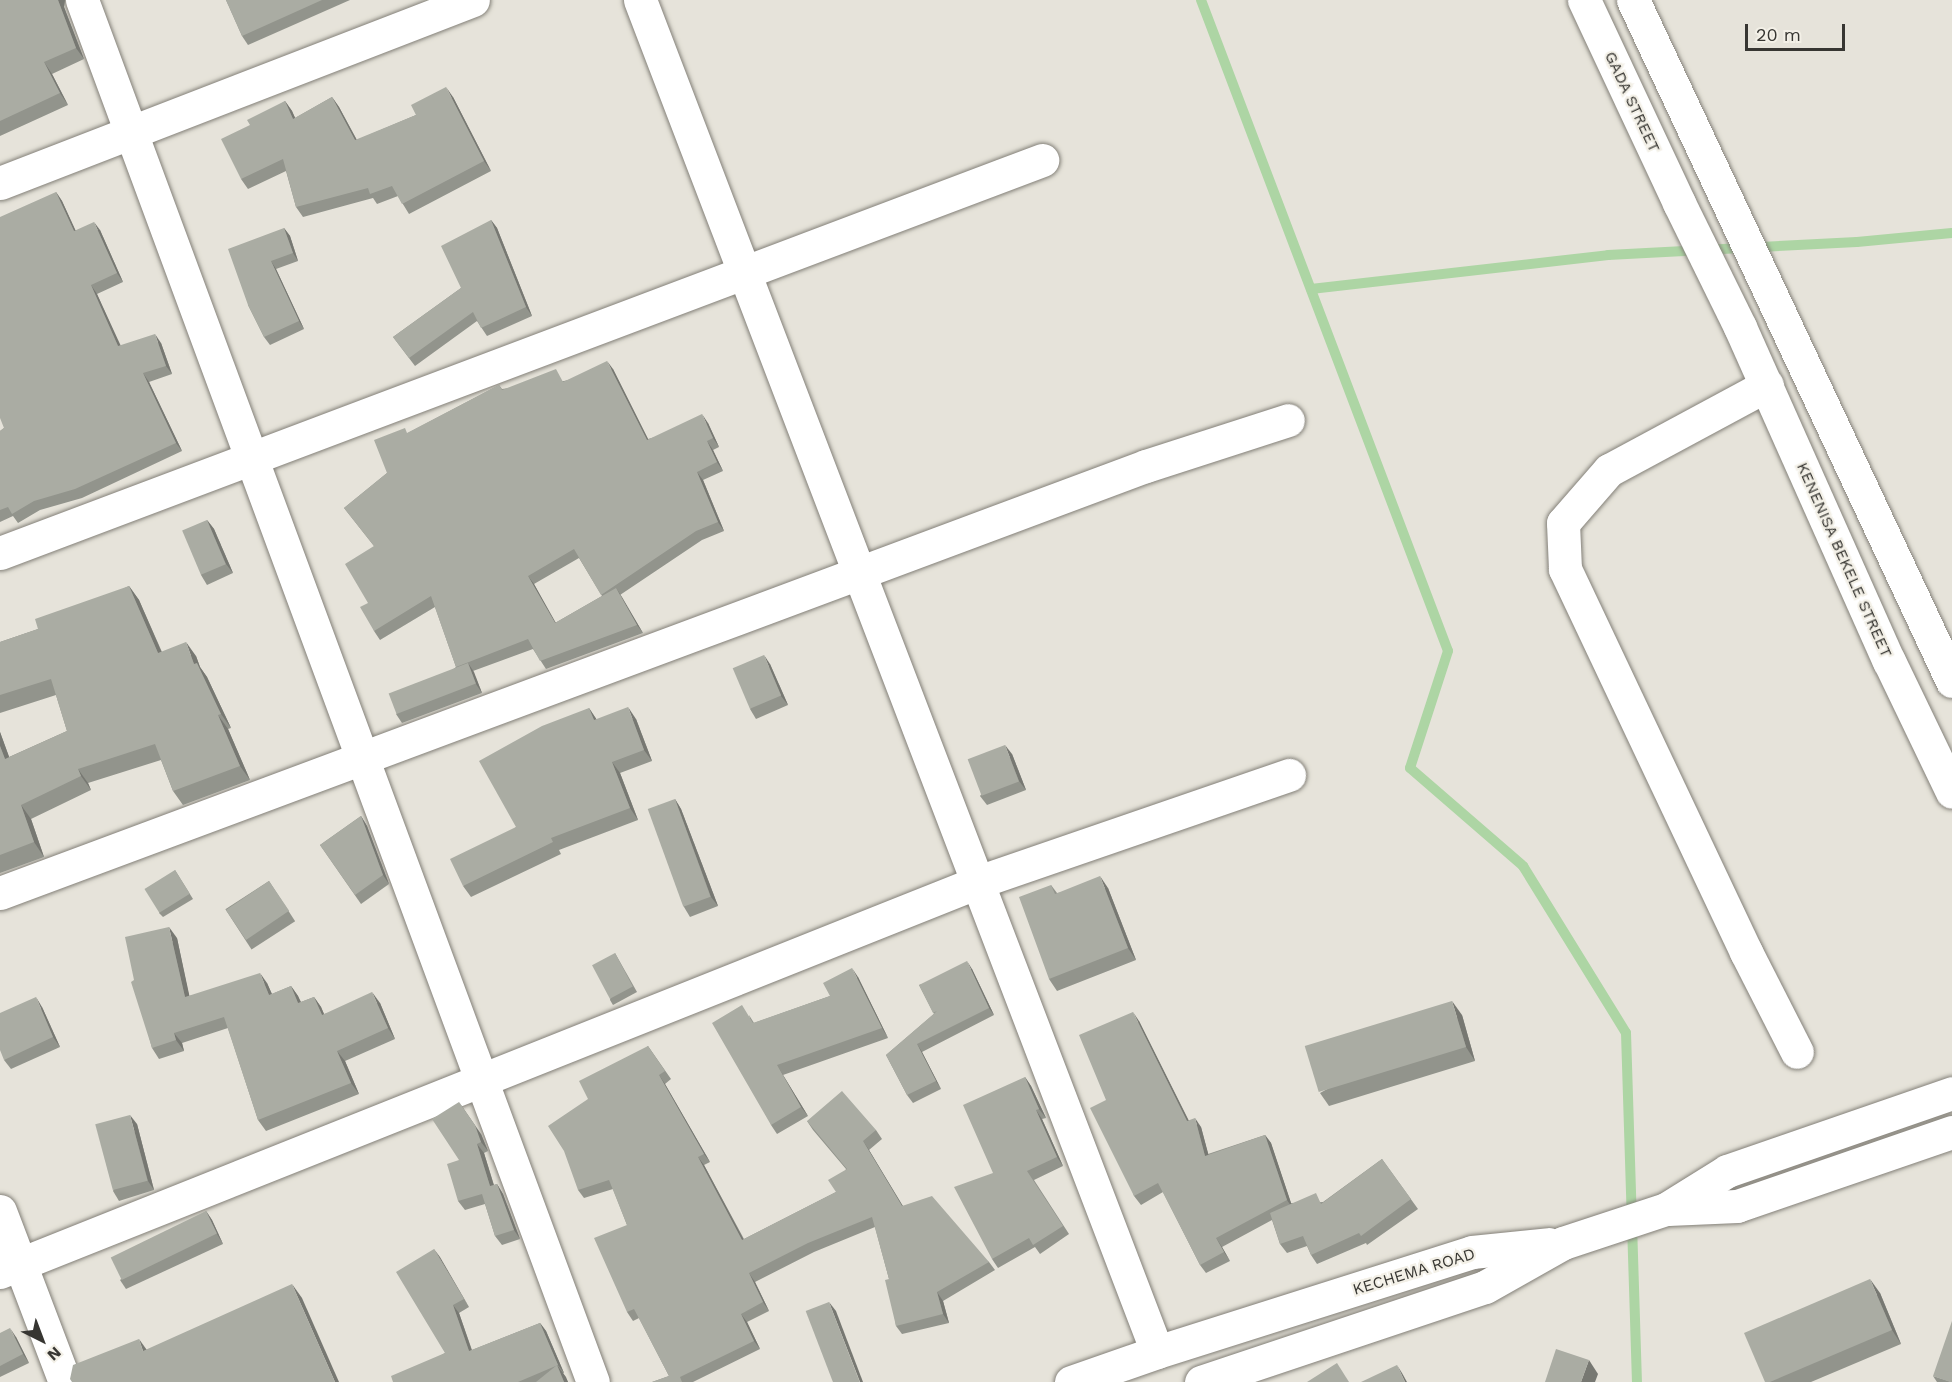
<!DOCTYPE html>
<html>
<head>
<meta charset="utf-8">
<style>
  body { margin:0 }
  #map { position:relative; width:1952px; height:1382px; overflow:hidden; background:#e6e3da; font-family:"Work Sans",sans-serif }
  div>[style] { position:absolute }
  [style*='--x'] { left:calc(var(--x)*1px); top:calc(var(--y)*1px); width:calc(var(--w)*1px); rotate:calc(var(--a)*1deg) }
  .stream>* { height:10px; margin:-5px; padding:0 5px; transform-origin:5px; border-radius:5px; background:#add5a4 }
  .roads { filter:drop-shadow(0 0 2px #838078) drop-shadow(0 0 2px #838078) }
  .minor>* { height:33px; margin:-16.5px; padding:0 16.5px; transform-origin:16.5px; border-radius:16.5px; background:#fff }
  .major>* { height:33px; margin:-16.5px; padding:0 16.5px; transform-origin:16.5px; border-radius:16.5px; background:#fff }
  .wall>* { inset:0; background:#92948c; transform-origin:0 0 }
  .shaded-wall>* { inset:0; background:#777872 }
  .building>* { inset:0; background:#aaaca3; transform-origin:0 0 }
  span { translate:-50% -50%; white-space:nowrap; text-align:center; line-height:1.15; -webkit-text-stroke:4.5px #f3f0e7; paint-order:stroke }
  .street-label { font-size:16px; color:#373632 }
  .north { position:absolute; left:12px; top:1310px; width:60px; height:60px; -webkit-text-stroke:4px #f3f0e7; paint-order:stroke; rotate:138deg; font-size:16px; font-weight:700; line-height:24px; text-align:center; color:#373632 }
  .north::after { content:''; display:block; margin:auto; width:21px; height:27px; background:#373632; clip-path:polygon(50% 0,100% 100%,50% 72%,0 100%) }
  .scale { position:absolute; left:1745px; top:24px; width:100px; height:27px; box-sizing:border-box; border:3px solid #373632; border-top:0; padding-left:8px; font-size:18px; line-height:21px; white-space:nowrap; color:#373632; -webkit-text-stroke:4px #f3f0e7; paint-order:stroke }
</style>
</head>
<body>
<div id="map">
  <div class="stream">
    <i style="--x:1201;--y:0;--w:696;--a:69.22"></i>
    <i style="--x:1448;--y:651;--w:123;--a:108"></i>
    <i style="--x:1410;--y:768;--w:150;--a:40.9"></i>
    <i style="--x:1523;--y:866;--w:196;--a:58.3"></i>
    <i style="--x:1626;--y:1033;--w:349;--a:88.2"></i>
    <i style="--x:1311;--y:289;--w:299;--a:-6.5"></i>
    <i style="--x:1608;--y:255;--w:249;--a:-3"></i>
    <i style="--x:1857;--y:242;--w:95;--a:-5.4"></i>
  </div>
  <div class="roads">
    <div class="minor">
      <i style="--x:82;--y:0;--w:1473;--a:69.71"></i>
      <i style="--x:640;--y:0;--w:1447;--a:69.07"></i>
      <i style="--x:0;--y:183;--w:507;--a:-21.15"></i>
      <i style="--x:1767;--y:385;--w:179;--a:151.7"></i>
      <i style="--x:1609;--y:470;--w:70;--a:131"></i>
      <i style="--x:1563;--y:523;--w:46;--a:87.5"></i>
      <i style="--x:1565;--y:569;--w:424;--a:64.7"></i>
      <i style="--x:1746;--y:952;--w:112;--a:63"></i>
      <i style="--x:0;--y:553;--w:1114;--a:-20.66"></i>
      <i style="--x:0;--y:893;--w:1223;--a:-20.44"></i>
      <i style="--x:1146;--y:466;--w:149;--a:-17.9"></i>
      <i style="--x:1668;--y:1209;--w:69;--a:-2.5"></i>
      <i style="--x:1737;--y:1206;--w:227;--a:-19"></i>
      <i style="--x:0;--y:1211;--w:183;--a:69.2"></i>
      <i style="--x:0;--y:1272;--w:1053;--a:-21.74"></i>
      <i style="--x:978;--y:882;--w:329;--a:-19"></i>
      <i style="--x:1071;--y:1382;--w:91;--a:-19.2"></i>
      <i style="--x:1157;--y:1352;--w:330;--a:-17.6"></i>
      <i style="--x:1472;--y:1252;--w:77;--a:-5.9"></i>
      <i style="--x:1201;--y:1382;--w:299;--a:-18.5"></i>
      <i style="--x:1485;--y:1287;--w:90;--a:-29.4"></i>
      <i style="--x:1563;--y:1243;--w:108;--a:-18.3"></i>
      <i style="--x:1666;--y:1209;--w:72;--a:-31.9"></i>
      <i style="--x:1727;--y:1171;--w:238;--a:-19.1"></i>
    </div>
    <div class="major">
      <i style="--x:1584;--y:0;--w:224;--a:64.9"></i>
      <i style="--x:1679;--y:203;--w:138;--a:63.8"></i>
      <i style="--x:1740;--y:327;--w:366;--a:66"></i>
      <i style="--x:1889;--y:661;--w:145;--a:64.3"></i>
      <i style="--x:1633;--y:0;--w:752;--a:64.9"></i>
    </div>
  </div>
  <div class="wall">
    <i style="clip-path:polygon(0 0,65px 0,64px 7px,84px 59px,52px 74px,68px 105px,0 136px)"></i>
    <i style="clip-path:polygon(226px 0,350px 0,248px 45px,242px 36px)"></i>
    <i style="clip-path:polygon(332px 97px,339px 107px,357px 140px,416px 115px,453px 97px,491px 171px,409px 214px,398px 196px,377px 204px,373px 198px,303px 217px,296px 207px,286px 171px,248px 189px,241px 179px,250px 125px,285px 101px,292px 111px,295px 118px)"></i>
    <i style="clip-path:polygon(56px 192px,62px 201px,75px 230px,100px 230px,123px 282px,97px 294px,120px 346px,161px 343px,172px 374px,149px 382px,182px 451px,82px 498px,40px 510px,18px 523px,13px 516px,0 522px,0 431px,4px 428px)"></i>
    <i style="clip-path:polygon(491px 220px,497px 228px,532px 316px,487px 336px,477px 321px,415px 366px,393px 337px,461px 288px)"></i>
    <i style="clip-path:polygon(284px 228px,290px 236px,298px 261px,276px 269px,304px 329px,270px 345px,264px 337px,248px 305px)"></i>
    <i style="clip-path:polygon(evenodd,613px 369px,648px 439px,708px 423px,719px 447px,713px 450px,723px 471px,703px 480px,724px 531px,702px 540px,620px 595px,643px 633px,546px 669px,533px 649px,473px 671px,482px 693px,402px 723px,396px 714px,456px 667px,435px 607px,380px 640px,374px 631px,368px 603px,374px 546px,344px 508px,387px 473px,408px 433px,499px 385px,502px 389px,564px 381px,613px 369px,579px 558px,602px 596px,555px 623px,534px 584px,579px 558px)"></i>
    <i style="clip-path:polygon(207px 520px,214px 529px,233px 573px,207px 585px,201px 575px)"></i>
    <i style="clip-path:polygon(129px 586px,139px 600px,162px 652px,196px 656px,200px 667px,207px 677px,231px 728px,228px 729px,250px 780px,183px 805px,173px 791px,161px 760px,88px 783px,91px 790px,31px 819px,44px 857px,0 873px,0 732px,9px 757px,67px 731px,56px 695px,0 713px,0 642px,38px 629px)"></i>
    <i style="clip-path:polygon(770px 664px,788px 705px,756px 719px,750px 709px)"></i>
    <i style="clip-path:polygon(589px 708px,596px 719px,636px 719px,652px 761px,620px 773px,638px 820px,559px 850px,561px 854px,471px 897px,463px 886px,516px 827px)"></i>
    <i style="clip-path:polygon(1012px 754px,1026px 790px,987px 805px,980px 796px)"></i>
    <i style="clip-path:polygon(675px 799px,681px 809px,718px 906px,690px 917px,684px 907px)"></i>
    <i style="clip-path:polygon(361px 816px,367px 826px,389px 884px,361px 904px,320px 845px)"></i>
    <i style="clip-path:polygon(175px 870px,193px 899px,163px 917px,159px 913px)"></i>
    <i style="left:269px;top:881px;width:48px;height:52px;rotate:57deg"></i>
    <i style="clip-path:polygon(1051px 885px,1057px 893px,1108px 888px,1136px 960px,1057px 991px,1049px 979px)"></i>
    <i style="clip-path:polygon(177px 938px,189px 996px,267px 983px,272px 994px,291px 986px,298px 996px,301px 1002px,314px 997px,321px 1007px,324px 1014px,380px 1003px,395px 1039px,345px 1061px,359px 1094px,266px 1131px,258px 1120px,228px 1028px,182px 1043px,184px 1051px,159px 1059px,152px 1048px,134px 980px)"></i>
    <i style="clip-path:polygon(615px 953px,637px 992px,613px 1005px,610px 1000px)"></i>
    <i style="clip-path:polygon(972px 969px,994px 1015px,922px 1052px,941px 1089px,913px 1103px,907px 1095px,886px 1055px,934px 1014px,919px 985px)"></i>
    <i style="clip-path:polygon(858px 977px,888px 1038px,783px 1075px,808px 1116px,777px 1134px,771px 1125px,749px 1015px,754px 1023px,830px 996px)"></i>
    <i style="clip-path:polygon(42px 1007px,60px 1047px,11px 1069px,4px 1060px)"></i>
    <i style="clip-path:polygon(1462px 1015px,1475px 1061px,1329px 1106px,1320px 1093px)"></i>
    <i style="clip-path:polygon(1139px 1021px,1188px 1120px,1201px 1127px,1208px 1154px,1265px 1135px,1271px 1143px,1291px 1203px,1323px 1202px,1382px 1159px,1418px 1209px,1367px 1245px,1366px 1243px,1317px 1264px,1311px 1255px,1307px 1246px,1287px 1253px,1280px 1244px,1272px 1220px,1222px 1247px,1230px 1261px,1206px 1273px,1200px 1265px,1163px 1192px,1141px 1205px,1134px 1196px,1106px 1100px)"></i>
    <i style="clip-path:polygon(648px 1046px,671px 1079px,665px 1084px,710px 1162px,704px 1165px,744px 1239px,836px 1192px,846px 1169px,813px 1130px,807px 1121px,876px 1130px,882px 1139px,869px 1150px,903px 1206px,989px 1262px,995px 1270px,943px 1301px,949px 1323px,902px 1334px,896px 1326px,889px 1279px,875px 1227px,814px 1252px,755px 1282px,769px 1311px,747px 1322px,760px 1349px,693px 1382px,652px 1382px,669px 1376px,639px 1318px,633px 1321px,627px 1312px,627px 1225px,613px 1189px,584px 1198px,578px 1190px,588px 1099px)"></i>
    <i style="clip-path:polygon(1025px 1077px,1031px 1086px,1046px 1118px,1042px 1119px,1063px 1166px,1034px 1180px,1069px 1234px,1040px 1254px,1035px 1247px,998px 1268px,992px 1259px,993px 1173px)"></i>
    <i style="clip-path:polygon(137px 1124px,154px 1190px,119px 1201px,113px 1191px)"></i>
    <i style="clip-path:polygon(481px 1134px,488px 1151px,484px 1153px,494px 1185px,497px 1184px,503px 1194px,520px 1239px,502px 1245px,495px 1236px,485px 1204px,465px 1210px,458px 1201px,459px 1160px)"></i>
    <i style="clip-path:polygon(206px 1211px,212px 1220px,223px 1244px,126px 1289px,120px 1280px)"></i>
    <i style="clip-path:polygon(434px 1249px,469px 1307px,459px 1313px,472px 1350px,540px 1323px,546px 1331px,564px 1373px,563px 1373px,568px 1382px,393px 1382px,445px 1353px)"></i>
    <i style="clip-path:polygon(1880px 1293px,1901px 1344px,1811px 1382px,1765px 1382px)"></i>
    <i style="clip-path:polygon(0 1333px,16px 1337px,29px 1363px,0 1377px)"></i>
    <i style="clip-path:polygon(1933px 1376px,1952px 1382px,1937px 1382px)"></i>
  </div>
  <div class="shaded-wall">
    <i style="clip-path:polygon(58px 0,65px 0,64px 7px,84px 59px,76px 48px)"></i>
    <i style="clip-path:polygon(44px 62px,52px 74px,68px 105px,60px 93px)"></i>
    <i style="clip-path:polygon(446px 87px,453px 97px,491px 171px,484px 161px)"></i>
    <i style="clip-path:polygon(332px 97px,339px 107px,362px 150px,355px 140px)"></i>
    <i style="clip-path:polygon(285px 101px,292px 111px,300px 129px,293px 119px)"></i>
    <i style="clip-path:polygon(56px 192px,62px 201px,80px 240px,74px 231px)"></i>
    <i style="clip-path:polygon(491px 220px,497px 228px,532px 316px,526px 307px)"></i>
    <i style="clip-path:polygon(94px 222px,100px 230px,123px 282px,117px 273px)"></i>
    <i style="clip-path:polygon(284px 228px,290px 236px,298px 261px,293px 253px)"></i>
    <i style="clip-path:polygon(271px 261px,276px 269px,304px 329px,299px 321px)"></i>
    <i style="clip-path:polygon(91px 285px,97px 294px,125px 355px,118px 346px)"></i>
    <i style="clip-path:polygon(155px 334px,161px 343px,172px 374px,166px 366px)"></i>
    <i style="clip-path:polygon(607px 361px,613px 369px,653px 449px,647px 440px)"></i>
    <i style="clip-path:polygon(143px 373px,149px 382px,182px 451px,176px 443px)"></i>
    <i style="clip-path:polygon(702px 414px,708px 423px,719px 447px,713px 438px)"></i>
    <i style="clip-path:polygon(707px 441px,713px 450px,723px 471px,717px 462px)"></i>
    <i style="clip-path:polygon(697px 472px,703px 480px,724px 531px,718px 522px)"></i>
    <i style="clip-path:polygon(207px 520px,214px 529px,233px 573px,226px 564px)"></i>
    <i style="clip-path:polygon(528px 576px,534px 584px,561px 632px,555px 623px)"></i>
    <i style="clip-path:polygon(129px 586px,139px 600px,168px 667px,158px 653px)"></i>
    <i style="clip-path:polygon(616px 588px,622px 597px,643px 633px,637px 625px)"></i>
    <i style="clip-path:polygon(186px 642px,196px 656px,200px 667px,207px 677px,231px 728px,221px 714px,194px 664px)"></i>
    <i style="clip-path:polygon(764px 655px,770px 664px,788px 705px,781px 696px)"></i>
    <i style="clip-path:polygon(468px 663px,474px 672px,482px 693px,476px 684px)"></i>
    <i style="clip-path:polygon(628px 707px,636px 719px,652px 761px,644px 750px)"></i>
    <i style="clip-path:polygon(589px 708px,597px 720px,594px 720px)"></i>
    <i style="clip-path:polygon(218px 715px,228px 729px,250px 780px,240px 766px)"></i>
    <i style="clip-path:polygon(0 732px,15px 773px,5px 759px,0 746px)"></i>
    <i style="clip-path:polygon(1005px 745px,1012px 754px,1026px 790px,1019px 781px)"></i>
    <i style="clip-path:polygon(612px 762px,620px 773px,638px 820px,630px 808px)"></i>
    <i style="clip-path:polygon(78px 769px,88px 783px,91px 790px,81px 776px)"></i>
    <i style="clip-path:polygon(675px 799px,681px 809px,718px 906px,711px 897px)"></i>
    <i style="clip-path:polygon(21px 805px,31px 819px,44px 857px,34px 842px)"></i>
    <i style="clip-path:polygon(361px 816px,367px 826px,389px 884px,383px 875px)"></i>
    <i style="clip-path:polygon(1100px 876px,1108px 888px,1136px 960px,1128px 948px)"></i>
    <i style="clip-path:polygon(169px 927px,177px 938px,192px 1008px,185px 997px)"></i>
    <i style="clip-path:polygon(967px 961px,972px 969px,994px 1015px,989px 1008px)"></i>
    <i style="clip-path:polygon(852px 968px,858px 977px,888px 1038px,882px 1028px)"></i>
    <i style="clip-path:polygon(260px 973px,267px 983px,277px 1006px,269px 995px)"></i>
    <i style="clip-path:polygon(291px 986px,298px 996px,306px 1014px,298px 1003px)"></i>
    <i style="clip-path:polygon(372px 992px,380px 1003px,395px 1039px,388px 1028px)"></i>
    <i style="clip-path:polygon(36px 997px,42px 1007px,60px 1047px,53px 1037px)"></i>
    <i style="clip-path:polygon(314px 997px,321px 1007px,329px 1026px,322px 1015px)"></i>
    <i style="clip-path:polygon(1452px 1001px,1462px 1015px,1475px 1061px,1466px 1047px)"></i>
    <i style="clip-path:polygon(1133px 1012px,1139px 1021px,1193px 1129px,1187px 1121px)"></i>
    <i style="clip-path:polygon(174px 1033px,182px 1043px,184px 1051px,176px 1040px)"></i>
    <i style="clip-path:polygon(917px 1044px,922px 1052px,941px 1089px,936px 1081px)"></i>
    <i style="clip-path:polygon(337px 1051px,345px 1061px,359px 1094px,351px 1083px)"></i>
    <i style="clip-path:polygon(777px 1065px,783px 1075px,808px 1116px,801px 1107px)"></i>
    <i style="clip-path:polygon(659px 1075px,665px 1084px,710px 1162px,704px 1154px)"></i>
    <i style="clip-path:polygon(1025px 1077px,1031px 1086px,1046px 1118px,1039px 1109px)"></i>
    <i style="clip-path:polygon(459px 1102px,481px 1134px,488px 1151px,481px 1142px)"></i>
    <i style="clip-path:polygon(1036px 1110px,1042px 1119px,1063px 1166px,1057px 1157px)"></i>
    <i style="clip-path:polygon(130px 1115px,137px 1124px,154px 1190px,148px 1181px)"></i>
    <i style="clip-path:polygon(1195px 1118px,1201px 1127px,1211px 1164px,1205px 1156px)"></i>
    <i style="clip-path:polygon(1265px 1135px,1271px 1143px,1293px 1209px,1287px 1200px)"></i>
    <i style="clip-path:polygon(863px 1141px,869px 1150px,908px 1215px,902px 1206px)"></i>
    <i style="clip-path:polygon(477px 1144px,484px 1153px,497px 1196px,490px 1186px)"></i>
    <i style="clip-path:polygon(698px 1157px,704px 1165px,748px 1248px,742px 1240px)"></i>
    <i style="clip-path:polygon(497px 1184px,503px 1194px,520px 1239px,514px 1230px)"></i>
    <i style="clip-path:polygon(206px 1211px,212px 1220px,223px 1244px,217px 1234px)"></i>
    <i style="clip-path:polygon(1216px 1238px,1222px 1247px,1230px 1261px,1224px 1252px)"></i>
    <i style="clip-path:polygon(434px 1249px,440px 1257px,469px 1307px,464px 1299px)"></i>
    <i style="clip-path:polygon(749px 1273px,755px 1282px,769px 1311px,763px 1302px)"></i>
    <i style="clip-path:polygon(1870px 1279px,1880px 1293px,1901px 1344px,1892px 1330px)"></i>
    <i style="clip-path:polygon(292px 1284px,302px 1298px,339px 1382px,335px 1382px)"></i>
    <i style="clip-path:polygon(937px 1292px,943px 1301px,949px 1323px,943px 1314px)"></i>
    <i style="clip-path:polygon(829px 1302px,836px 1311px,863px 1382px,860px 1382px)"></i>
    <i style="clip-path:polygon(453px 1305px,459px 1313px,475px 1360px,469px 1351px)"></i>
    <i style="clip-path:polygon(741px 1314px,747px 1322px,760px 1349px,754px 1341px)"></i>
    <i style="clip-path:polygon(540px 1323px,546px 1331px,564px 1373px,558px 1365px)"></i>
    <i style="clip-path:polygon(10px 1328px,16px 1337px,29px 1363px,23px 1354px)"></i>
    <i style="clip-path:polygon(139px 1339px,149px 1353px,143px 1351px)"></i>
    <i style="clip-path:polygon(1589px 1360px,1598px 1374px,1595px 1382px,1581px 1382px)"></i>
    <i style="clip-path:polygon(557px 1365px,566px 1377px,568px 1382px,564px 1382px)"></i>
    <i style="clip-path:polygon(1397px 1365px,1402px 1373px,1407px 1382px,1405px 1382px)"></i>
  </div>
  <div class="building">
    <i style="clip-path:polygon(0 0,58px 0,76px 48px,44px 62px,60px 93px,0 121px)"></i>
    <i style="clip-path:polygon(226px 0,322px 0,242px 36px)"></i>
    <i style="clip-path:polygon(446px 87px,484px 161px,402px 204px,392px 186px,370px 194px,368px 188px,296px 207px,283px 159px,241px 179px,221px 139px,250px 125px,247px 120px,285px 101px,293px 119px,332px 97px,355px 140px,416px 115px,411px 105px)"></i>
    <i style="clip-path:polygon(56px 192px,74px 231px,94px 222px,117px 273px,91px 285px,118px 346px,155px 334px,166px 366px,143px 373px,176px 443px,75px 489px,34px 501px,12px 514px,8px 507px,0 510px,0 431px,4px 428px,0 418px,0 217px)"></i>
    <i style="clip-path:polygon(491px 220px,526px 307px,481px 328px,473px 312px,409px 358px,393px 337px,461px 288px,441px 246px)"></i>
    <i style="clip-path:polygon(284px 228px,293px 253px,271px 261px,299px 321px,264px 337px,248px 305px,228px 249px)"></i>
    <i style="clip-path:polygon(607px 361px,647px 440px,702px 414px,713px 438px,707px 441px,717px 462px,697px 472px,718px 522px,696px 531px,601px 595px,574px 549px,528px 576px,555px 623px,616px 588px,637px 625px,540px 661px,528px 639px,456px 667px,431px 596px,374px 631px,360px 607px,368px 603px,345px 564px,374px 546px,344px 508px,387px 473px,374px 440px,405px 428px,407px 433px,499px 385px,502px 390px,556px 369px,563px 382px)"></i>
    <i style="left:207px;top:520px;width:48px;height:27px;rotate:67deg"></i>
    <i style="clip-path:polygon(129px 586px,158px 653px,186px 642px,194px 664px,197px 663px,221px 714px,218px 715px,240px 766px,173px 791px,155px 744px,78px 769px,81px 776px,21px 805px,34px 842px,0 855px,0 746px,5px 759px,67px 731px,51px 679px,0 695px,0 642px,38px 629px,35px 619px)"></i>
    <i style="left:764px;top:655px;width:44px;height:34px;rotate:67deg"></i>
    <i style="left:468px;top:663px;width:22px;height:85px;rotate:69deg"></i>
    <i style="clip-path:polygon(628px 707px,644px 750px,612px 762px,630px 808px,551px 838px,553px 842px,463px 886px,450px 859px,516px 827px,479px 761px,542px 726px,589px 708px,594px 720px)"></i>
    <i style="left:1005px;top:745px;width:39px;height:40px;rotate:69deg"></i>
    <i style="left:675px;top:799px;width:104px;height:29px;rotate:70deg"></i>
    <i style="clip-path:polygon(361px 816px,383px 875px,355px 895px,320px 845px)"></i>
    <i style="left:175px;top:870px;width:28px;height:36px;rotate:58deg"></i>
    <i style="clip-path:polygon(1100px 876px,1128px 948px,1049px 979px,1019px 897px,1051px 885px,1055px 894px)"></i>
    <i style="left:269px;top:881px;width:36px;height:52px;rotate:56deg"></i>
    <i style="clip-path:polygon(169px 927px,185px 997px,260px 973px,269px 995px,291px 986px,298px 1003px,314px 997px,322px 1015px,372px 992px,388px 1028px,337px 1051px,351px 1083px,258px 1120px,224px 1017px,174px 1033px,176px 1040px,152px 1048px,131px 982px,134px 980px,125px 937px)"></i>
    <i style="left:615px;top:953px;width:38px;height:26px;rotate:62deg"></i>
    <i style="clip-path:polygon(967px 961px,989px 1008px,917px 1044px,936px 1081px,907px 1095px,886px 1055px,937px 1011px,933px 1013px,919px 985px)"></i>
    <i style="clip-path:polygon(852px 968px,882px 1028px,777px 1065px,801px 1107px,771px 1125px,712px 1023px,742px 1005px,753px 1023px,830px 996px,823px 983px)"></i>
    <i style="clip-path:polygon(36px 997px,53px 1037px,4px 1060px,0 1050px,0 1013px)"></i>
    <i style="left:1452px;top:1001px;width:48px;height:154px;rotate:73deg"></i>
    <i style="clip-path:polygon(1133px 1012px,1187px 1121px,1195px 1118px,1205px 1156px,1265px 1135px,1287px 1200px,1216px 1238px,1224px 1252px,1200px 1265px,1158px 1183px,1134px 1196px,1090px 1108px,1106px 1100px,1079px 1035px)"></i>
    <i style="clip-path:polygon(648px 1046px,665px 1071px,659px 1075px,704px 1154px,698px 1157px,742px 1240px,836px 1192px,828px 1180px,847px 1169px,807px 1121px,842px 1091px,876px 1130px,863px 1141px,902px 1206px,932px 1196px,989px 1262px,937px 1292px,943px 1314px,896px 1326px,885px 1280px,889px 1279px,872px 1217px,808px 1243px,749px 1273px,763px 1302px,741px 1314px,754px 1341px,680px 1377px,682px 1382px,652px 1382px,669px 1376px,634px 1309px,627px 1312px,594px 1238px,627px 1225px,609px 1180px,578px 1190px,564px 1151px,548px 1126px,588px 1099px,579px 1081px)"></i>
    <i style="clip-path:polygon(1025px 1077px,1039px 1109px,1036px 1110px,1057px 1157px,1027px 1171px,1063px 1226px,1033px 1245px,1029px 1238px,992px 1259px,954px 1187px,993px 1173px,963px 1105px)"></i>
    <i style="clip-path:polygon(459px 1102px,475px 1125px,481px 1142px,477px 1144px,490px 1186px,497px 1184px,514px 1230px,495px 1236px,482px 1194px,458px 1201px,447px 1164px,459px 1160px,432px 1119px)"></i>
    <i style="left:130px;top:1115px;width:68px;height:36px;rotate:75deg"></i>
    <i style="clip-path:polygon(1382px 1159px,1411px 1199px,1361px 1236px,1359px 1233px,1311px 1255px,1303px 1236px,1280px 1244px,1270px 1213px,1316px 1193px,1321px 1204px)"></i>
    <i style="left:206px;top:1211px;width:25px;height:106px;rotate:64deg"></i>
    <i style="clip-path:polygon(434px 1249px,464px 1299px,453px 1305px,469px 1351px,540px 1323px,558px 1365px,518px 1382px,393px 1382px,391px 1376px,445px 1353px,396px 1272px)"></i>
    <i style="clip-path:polygon(1870px 1279px,1892px 1330px,1770px 1382px,1765px 1382px,1744px 1333px)"></i>
    <i style="clip-path:polygon(292px 1284px,335px 1382px,72px 1382px,70px 1379px,73px 1365px,139px 1339px,143px 1351px)"></i>
    <i style="left:829px;top:1302px;width:86px;height:25px;rotate:69deg"></i>
    <i style="clip-path:polygon(1952px 1321px,1952px 1382px,1950px 1382px,1933px 1376px)"></i>
    <i style="clip-path:polygon(10px 1328px,23px 1354px,0 1366px,0 1333px)"></i>
    <i style="clip-path:polygon(1556px 1349px,1589px 1360px,1581px 1382px,1545px 1382px)"></i>
    <i style="clip-path:polygon(1337px 1363px,1349px 1382px,1307px 1382px)"></i>
    <i style="clip-path:polygon(557px 1365px,564px 1382px,536px 1382px)"></i>
    <i style="clip-path:polygon(1397px 1365px,1405px 1382px,1361px 1382px)"></i>
  </div>
  <div class="street-label">
    <span style="left:1632px;top:102px;rotate:65deg">GADA STREET</span>
    <span style="left:1844px;top:560px;rotate:66deg">KENENISA BEKELE STREET</span>
    <span style="left:1414px;top:1272px;rotate:-17deg">KECHEMA ROAD</span>
  </div>
  <div class="north">N</div>
  <div class="scale">20 m</div>
</div>
</body>
</html>
